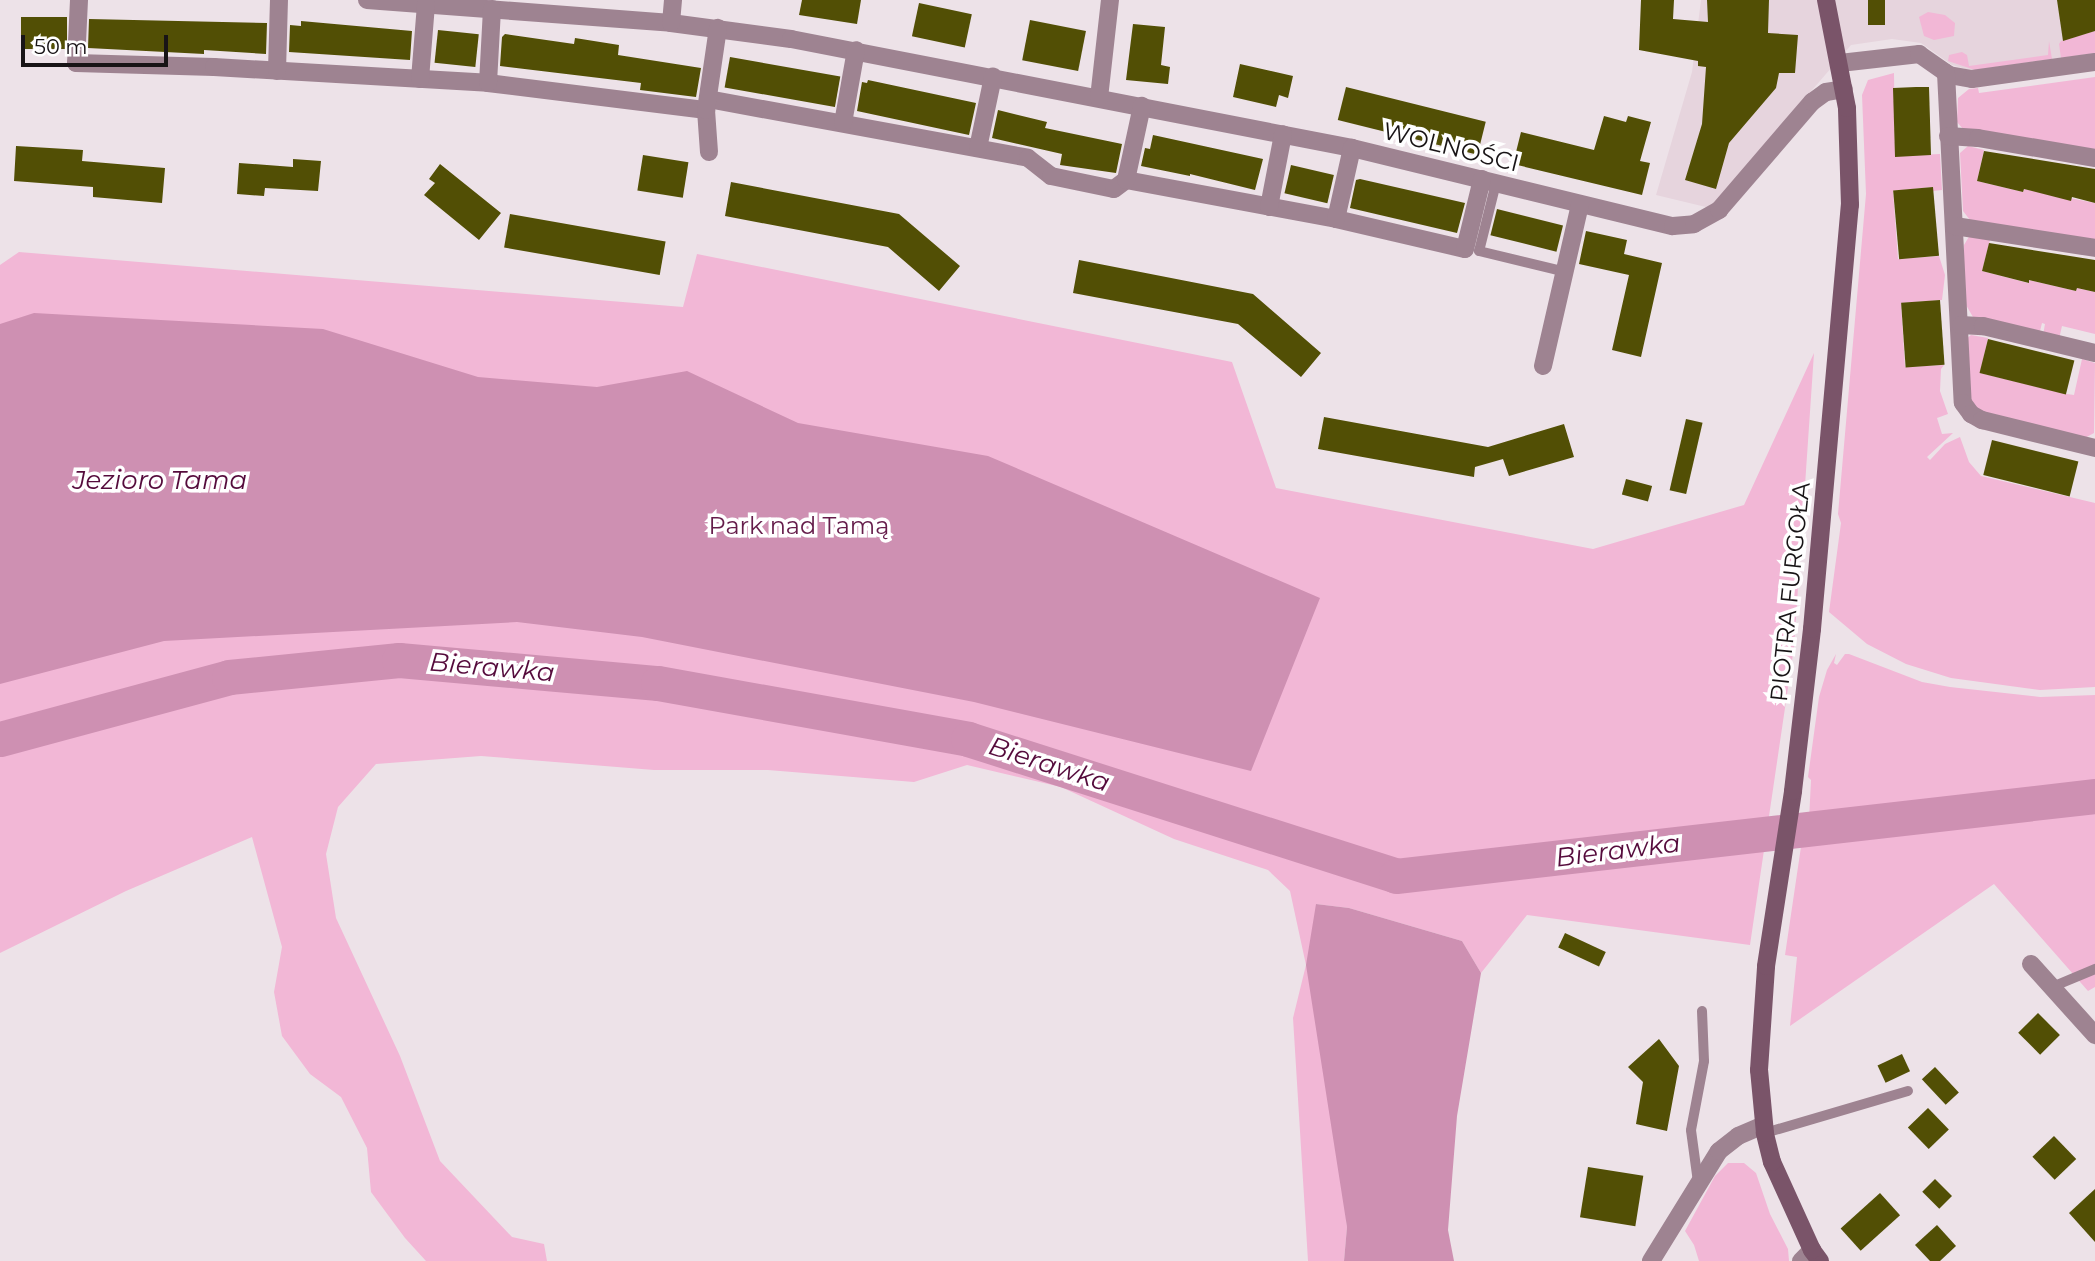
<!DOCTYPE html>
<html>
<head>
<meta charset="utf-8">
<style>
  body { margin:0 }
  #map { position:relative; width:2095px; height:1261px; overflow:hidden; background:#ede2e8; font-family:Montserrat,sans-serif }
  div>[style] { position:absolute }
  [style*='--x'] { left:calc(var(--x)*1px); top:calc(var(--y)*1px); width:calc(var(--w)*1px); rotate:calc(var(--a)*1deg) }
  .built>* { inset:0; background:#e6d4dd }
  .green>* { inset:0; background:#f2b7d6 }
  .water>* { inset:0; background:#ce90b2 }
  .river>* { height:35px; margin:-17.5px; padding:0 17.5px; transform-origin:17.5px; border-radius:17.5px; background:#ce90b2 }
  .building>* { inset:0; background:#524f05; transform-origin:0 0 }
  .service>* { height:10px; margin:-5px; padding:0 5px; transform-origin:5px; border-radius:5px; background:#9e8391 }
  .minor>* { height:18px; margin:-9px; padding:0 9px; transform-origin:9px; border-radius:9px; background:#9e8391 }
  .tertiary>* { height:18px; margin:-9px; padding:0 9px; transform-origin:9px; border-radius:9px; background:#9e8391 }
  .secondary>* { height:18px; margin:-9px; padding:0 9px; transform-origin:9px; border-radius:9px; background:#7a5469 }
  span { translate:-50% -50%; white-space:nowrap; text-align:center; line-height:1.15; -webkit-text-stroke:7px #fff; paint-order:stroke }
  .street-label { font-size:24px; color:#181416 }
  .park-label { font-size:24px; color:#651c4a }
  .water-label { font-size:26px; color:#550b3c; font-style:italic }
  .scale { position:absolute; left:21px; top:35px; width:147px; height:32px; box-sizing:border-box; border:4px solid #181416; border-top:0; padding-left:9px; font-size:21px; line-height:24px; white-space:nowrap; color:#181416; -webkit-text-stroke:5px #fff; paint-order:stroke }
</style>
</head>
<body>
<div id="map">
  <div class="built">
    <i style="clip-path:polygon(1701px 0,2095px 0,2095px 53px,1969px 70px,1952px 65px,1921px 43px,1892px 39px,1851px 45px,1710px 208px,1656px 195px,1692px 72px)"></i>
  </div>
  <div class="green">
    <i style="clip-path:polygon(1928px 12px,1945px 15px,1955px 23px,1954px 36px,1934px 40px,1924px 36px,1919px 17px)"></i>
    <i style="clip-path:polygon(2095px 31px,2095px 53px,2061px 58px,2059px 44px,2061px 41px)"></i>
    <i style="clip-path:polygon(2049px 41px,2052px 59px,1975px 70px,1948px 61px,1949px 55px,1962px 52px,1967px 55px,1969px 66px,2048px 55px)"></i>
    <i style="clip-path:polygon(1894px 73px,1895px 156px,1940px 154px,1942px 190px,1933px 191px,1932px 187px,1893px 191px,1898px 259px,1939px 256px,1945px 275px,1942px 300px,1901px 303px,1905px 367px,1944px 365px,1941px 369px,1940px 391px,1948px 414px,1937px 418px,1942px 434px,1953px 433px,1927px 457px,1930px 460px,1945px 444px,1960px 437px,1969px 462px,1981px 476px,2095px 503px,2095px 687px,2040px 690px,1951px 678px,1906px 664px,1867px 644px,1829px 612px,1841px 523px,1838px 514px,1866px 194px,1862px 95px,1868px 80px)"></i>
    <i style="clip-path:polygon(2095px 77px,2095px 153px,1963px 129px,1957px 122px,1958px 98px,1969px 89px,1978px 88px,1979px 93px)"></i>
    <i style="clip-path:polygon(1968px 146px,1984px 150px,1977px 181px,2023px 192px,2024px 189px,2095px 203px,2095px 243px,1970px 220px,1963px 211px,1960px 153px)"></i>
    <i style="clip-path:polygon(1970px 235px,1990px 240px,1982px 271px,2028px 283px,2029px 280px,2076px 291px,2077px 288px,2095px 292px,2095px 334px,2062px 326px,2059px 339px,2043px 335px,2045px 324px,2042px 323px,2039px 335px,1973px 317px,1966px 305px,1964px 270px,1964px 245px)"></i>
    <i style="clip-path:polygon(19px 252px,683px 307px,697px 254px,1232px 362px,1276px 488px,1593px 549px,1744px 505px,1814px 353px,1794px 647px,1750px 945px,1527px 915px,1481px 973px,1462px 941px,1349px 908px,1316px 904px,1347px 1227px,1344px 1261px,1308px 1261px,1293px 1018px,1306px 965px,1290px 891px,1268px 870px,1174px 839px,1061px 787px,967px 765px,914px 782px,768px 770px,654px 770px,481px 756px,376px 764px,338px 807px,326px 854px,336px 918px,400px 1056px,440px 1161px,512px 1237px,544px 1244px,547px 1261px,426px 1261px,405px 1238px,371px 1192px,367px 1148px,341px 1097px,310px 1074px,282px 1036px,274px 992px,282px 947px,252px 837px,126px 891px,0 953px,0 265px)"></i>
    <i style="clip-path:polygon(1971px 335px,1988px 338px,1980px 373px,2067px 394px,2074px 395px,2082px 359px,2095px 363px,2094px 433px,2083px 439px,1986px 416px,1970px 402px,1966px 339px)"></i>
    <i style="clip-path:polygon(1836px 654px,1834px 663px,1837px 665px,1845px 654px,1849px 654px,1922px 682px,1950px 687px,2040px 697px,2095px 695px,2095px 787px,1809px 820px,1811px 780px,1808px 777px,1819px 697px,1827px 670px)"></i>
    <i style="clip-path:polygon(2095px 807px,2095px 987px,2088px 991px,1994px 884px,1790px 1026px,1797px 957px,1785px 955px,1802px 840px)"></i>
    <i style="clip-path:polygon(1728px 1163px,1744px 1163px,1756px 1173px,1770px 1214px,1788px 1249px,1789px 1261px,1699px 1261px,1694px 1245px,1685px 1231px,1715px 1176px)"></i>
  </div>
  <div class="water">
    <i style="clip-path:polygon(34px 313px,323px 329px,478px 377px,597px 387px,687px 371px,798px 423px,988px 456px,1320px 598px,1251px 771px,974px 702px,642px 637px,517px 622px,164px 641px,0 684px,0 324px)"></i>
    <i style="clip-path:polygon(1316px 904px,1349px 908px,1462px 941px,1481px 973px,1457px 1116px,1448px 1230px,1454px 1261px,1344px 1261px,1347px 1227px,1306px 965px)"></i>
  </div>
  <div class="river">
    <i style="--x:0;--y:739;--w:237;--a:-15.1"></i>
    <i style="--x:229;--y:677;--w:171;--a:-5.7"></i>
    <i style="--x:399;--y:660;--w:260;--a:5.1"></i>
    <i style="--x:658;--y:683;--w:315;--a:10.2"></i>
    <i style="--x:968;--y:739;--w:449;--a:17.7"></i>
    <i style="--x:1396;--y:876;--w:704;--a:-6.53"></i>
  </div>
  <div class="building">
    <i style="clip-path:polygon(802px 0,861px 0,857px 24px,799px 15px)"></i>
    <i style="clip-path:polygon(1641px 0,1674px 0,1673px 19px,1708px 22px,1707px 0,1769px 0,1768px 33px,1798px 35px,1795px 73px,1779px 73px,1776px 88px,1729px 143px,1716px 189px,1685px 180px,1702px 124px,1706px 67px,1698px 66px,1698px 61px,1639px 50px)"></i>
    <i style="left:1868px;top:0;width:17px;height:25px"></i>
    <i style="clip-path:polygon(2057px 0,2095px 0,2095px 31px,2063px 41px)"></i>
    <i style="left:919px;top:3px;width:54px;height:34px;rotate:12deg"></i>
    <i style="left:21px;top:17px;width:46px;height:32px"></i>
    <i style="clip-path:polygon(89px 19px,267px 23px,266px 54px,204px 50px,204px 54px,88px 48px)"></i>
    <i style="left:1030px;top:20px;width:57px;height:41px;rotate:11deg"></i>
    <i style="clip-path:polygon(301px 21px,412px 31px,410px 60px,289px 52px,290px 25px,301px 26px)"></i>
    <i style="clip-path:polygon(1133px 24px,1165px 27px,1161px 65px,1170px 67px,1168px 84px,1126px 80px)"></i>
    <i style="left:438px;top:30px;width:41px;height:33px;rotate:6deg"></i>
    <i style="clip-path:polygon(505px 34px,574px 44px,575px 38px,619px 45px,618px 55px,701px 68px,696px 97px,640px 90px,641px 83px,500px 66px,502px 37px)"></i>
    <i style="left:730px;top:57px;width:112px;height:31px;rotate:10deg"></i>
    <i style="clip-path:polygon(1240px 64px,1293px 76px,1288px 98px,1279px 95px,1276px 107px,1233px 97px)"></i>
    <i style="clip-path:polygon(868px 80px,976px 103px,969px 135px,857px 111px,862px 82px,867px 83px)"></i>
    <i style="left:1346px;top:87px;width:144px;height:34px;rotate:14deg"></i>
    <i style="clip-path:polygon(1916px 87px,1929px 87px,1931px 155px,1895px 157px,1893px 88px)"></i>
    <i style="clip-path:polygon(998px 110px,1047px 122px,1045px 128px,1122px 144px,1116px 173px,1060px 165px,1062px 154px,992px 138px)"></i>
    <i style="clip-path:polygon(1604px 116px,1626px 122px,1628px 116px,1651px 122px,1640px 161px,1650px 163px,1642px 195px,1513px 164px,1521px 132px,1594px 150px)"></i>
    <i style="clip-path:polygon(1153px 135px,1263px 159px,1255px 190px,1190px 174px,1190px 176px,1141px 166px,1145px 148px,1150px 149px)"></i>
    <i style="clip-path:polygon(16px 146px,83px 150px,82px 161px,165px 168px,162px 203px,93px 197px,93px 187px,14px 181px)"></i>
    <i style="clip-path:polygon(1984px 151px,2095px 169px,2095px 203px,2072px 197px,2071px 201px,2024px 189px,2023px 192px,1977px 181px)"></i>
    <i style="left:643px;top:155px;width:46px;height:36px;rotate:9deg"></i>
    <i style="clip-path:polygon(293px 159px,321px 161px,318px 191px,265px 188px,264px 196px,237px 194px,239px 163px,293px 167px)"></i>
    <i style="clip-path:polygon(440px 164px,501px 213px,479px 240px,424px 195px,435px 183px,429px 179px)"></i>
    <i style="left:1291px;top:165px;width:44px;height:29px;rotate:13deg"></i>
    <i style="clip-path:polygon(1360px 179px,1465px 203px,1457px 233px,1350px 208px,1356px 180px)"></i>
    <i style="clip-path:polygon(731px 182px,899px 214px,960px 266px,939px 291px,888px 247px,725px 216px)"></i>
    <i style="left:1933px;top:187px;width:69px;height:40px;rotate:85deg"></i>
    <i style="left:1497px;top:209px;width:68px;height:27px;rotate:14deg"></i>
    <i style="left:510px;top:214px;width:158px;height:34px;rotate:10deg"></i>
    <i style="clip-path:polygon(1586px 231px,1627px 240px,1624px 254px,1662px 263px,1641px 357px,1612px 350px,1629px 275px,1579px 264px)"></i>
    <i style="clip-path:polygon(1989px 243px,2095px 260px,2095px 292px,2077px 288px,2076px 291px,2029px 280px,2029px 283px,1982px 271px)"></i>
    <i style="clip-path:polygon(1079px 260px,1253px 294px,1321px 353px,1301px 377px,1238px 324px,1073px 293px)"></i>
    <i style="left:1940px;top:300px;width:65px;height:39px;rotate:86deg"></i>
    <i style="left:1988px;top:339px;width:89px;height:35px;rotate:14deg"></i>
    <i style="clip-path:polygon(1324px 417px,1488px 447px,1564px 424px,1574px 457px,1509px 476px,1503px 459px,1475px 467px,1474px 477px,1318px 449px)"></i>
    <i style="left:1686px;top:419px;width:17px;height:73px;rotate:13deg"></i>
    <i style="left:1992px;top:440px;width:89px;height:36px;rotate:14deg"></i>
    <i style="left:1626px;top:479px;width:27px;height:16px;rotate:15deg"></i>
    <i style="left:1565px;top:933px;width:45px;height:16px;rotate:25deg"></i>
    <i style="left:2038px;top:1013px;width:31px;height:28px;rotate:45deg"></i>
    <i style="clip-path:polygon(1659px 1039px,1679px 1066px,1667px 1131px,1636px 1124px,1643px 1082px,1628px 1067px)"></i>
    <i style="left:1902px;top:1054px;width:19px;height:27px;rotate:65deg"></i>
    <i style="left:1935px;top:1067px;width:35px;height:18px;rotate:47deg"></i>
    <i style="left:1928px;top:1108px;width:30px;height:28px;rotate:46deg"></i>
    <i style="left:2054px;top:1136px;width:32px;height:30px;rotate:46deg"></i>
    <i style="left:1588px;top:1167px;width:56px;height:51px;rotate:9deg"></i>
    <i style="left:1935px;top:1179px;width:24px;height:18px;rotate:45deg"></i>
    <i style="clip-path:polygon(2095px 1189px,2095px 1242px,2069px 1213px)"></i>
    <i style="left:1880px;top:1193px;width:30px;height:53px;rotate:48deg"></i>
    <i style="clip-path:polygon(1937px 1225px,1956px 1246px,1940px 1261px,1930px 1261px,1915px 1245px)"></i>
  </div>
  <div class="service">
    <i style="--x:1496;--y:183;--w:70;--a:104"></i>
    <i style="--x:1479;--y:251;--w:89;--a:13.6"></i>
    <i style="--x:2052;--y:987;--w:47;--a:-22.7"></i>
    <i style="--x:1765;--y:1133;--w:149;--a:-16.4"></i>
    <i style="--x:1698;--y:1182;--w:52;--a:-97.7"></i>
    <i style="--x:1691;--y:1130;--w:70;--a:-79.3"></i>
    <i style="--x:1704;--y:1061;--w:50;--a:-92.3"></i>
  </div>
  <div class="minor">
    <i style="--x:79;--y:0;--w:63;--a:92.7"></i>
    <i style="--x:76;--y:63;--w:138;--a:1.7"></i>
    <i style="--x:214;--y:67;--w:274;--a:3.3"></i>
    <i style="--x:488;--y:83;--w:220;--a:7.1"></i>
    <i style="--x:367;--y:0;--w:305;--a:4.3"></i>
    <i style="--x:671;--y:23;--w:121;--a:7.6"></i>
    <i style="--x:791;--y:39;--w:571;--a:11"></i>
    <i style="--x:1352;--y:148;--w:330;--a:13.7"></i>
    <i style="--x:1673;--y:226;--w:21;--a:-5"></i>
    <i style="--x:1694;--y:224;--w:29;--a:-29"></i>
    <i style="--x:1719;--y:210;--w:143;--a:-49.3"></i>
    <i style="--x:1812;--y:102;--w:17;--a:-36"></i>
    <i style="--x:1826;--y:92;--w:18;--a:-9"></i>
    <i style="--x:671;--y:23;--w:23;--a:-85"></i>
    <i style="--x:1840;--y:63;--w:80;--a:-6.5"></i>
    <i style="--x:1919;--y:54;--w:37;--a:35"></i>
    <i style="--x:1949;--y:75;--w:23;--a:10"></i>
    <i style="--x:1972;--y:79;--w:124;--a:-7.9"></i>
    <i style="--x:277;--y:71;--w:71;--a:-88.4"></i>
    <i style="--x:1946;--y:73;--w:330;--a:87.1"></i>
    <i style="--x:1963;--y:403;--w:14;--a:54"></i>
    <i style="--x:1971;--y:414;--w:13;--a:29"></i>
    <i style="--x:1982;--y:420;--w:116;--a:13.9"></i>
    <i style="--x:420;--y:79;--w:75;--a:-85.4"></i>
    <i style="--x:488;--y:83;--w:74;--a:-86.9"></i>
    <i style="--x:1099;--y:98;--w:99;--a:-83.6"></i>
    <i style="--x:708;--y:99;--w:325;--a:10.4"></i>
    <i style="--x:1028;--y:158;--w:29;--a:38"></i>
    <i style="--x:1051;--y:176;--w:64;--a:11.7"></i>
    <i style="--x:1114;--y:189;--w:15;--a:-37"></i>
    <i style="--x:1126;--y:180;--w:214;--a:10.5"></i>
    <i style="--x:1336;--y:219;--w:132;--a:13.1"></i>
    <i style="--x:1465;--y:249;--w:72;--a:-76.3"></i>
    <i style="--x:843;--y:123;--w:74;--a:-79.9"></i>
    <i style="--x:1948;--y:136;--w:30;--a:4"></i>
    <i style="--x:1978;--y:138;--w:119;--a:9.7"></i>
    <i style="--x:978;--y:148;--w:73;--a:-78.1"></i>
    <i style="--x:709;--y:152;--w:42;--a:-94.1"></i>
    <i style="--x:706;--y:110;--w:83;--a:-81.7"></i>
    <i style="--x:1126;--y:180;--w:76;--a:-77.8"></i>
    <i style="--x:1269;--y:207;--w:74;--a:-79.1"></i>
    <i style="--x:1336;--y:219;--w:73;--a:-77.3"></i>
    <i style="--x:1955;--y:226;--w:142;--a:8.9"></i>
    <i style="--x:1961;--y:325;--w:22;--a:3"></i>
    <i style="--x:1983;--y:326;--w:115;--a:13.6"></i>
    <i style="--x:1543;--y:366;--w:166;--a:-77.1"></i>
    <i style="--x:2031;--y:964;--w:96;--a:48"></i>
    <i style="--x:1801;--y:1261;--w:16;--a:-45"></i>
  </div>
  <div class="tertiary">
    <i style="--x:1651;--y:1261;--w:129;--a:-58.3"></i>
    <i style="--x:1719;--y:1151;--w:24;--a:-38"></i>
    <i style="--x:1738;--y:1136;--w:28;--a:-23"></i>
  </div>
  <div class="secondary">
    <i style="--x:1820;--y:1261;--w:14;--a:-126"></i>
    <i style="--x:1812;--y:1250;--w:97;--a:-114.4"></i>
    <i style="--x:1772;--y:1162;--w:30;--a:-104"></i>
    <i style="--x:1765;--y:1133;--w:63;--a:-95.4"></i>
    <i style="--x:1759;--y:1070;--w:104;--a:-86.1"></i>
    <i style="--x:1766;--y:966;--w:177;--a:-81.2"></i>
    <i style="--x:1793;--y:791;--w:163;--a:-83.3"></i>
    <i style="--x:1812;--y:629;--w:426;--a:-84.9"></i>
    <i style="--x:1850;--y:205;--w:97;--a:-91.8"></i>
    <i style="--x:1847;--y:108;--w:110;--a:-101"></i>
  </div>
  <div class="street-label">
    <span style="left:1451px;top:147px;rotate:14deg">WOLNOŚCI</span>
    <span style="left:1790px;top:592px;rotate:-84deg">PIOTRA FURGOŁA</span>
  </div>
  <div class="park-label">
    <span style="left:799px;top:526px">Park nad Tamą</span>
  </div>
  <div class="water-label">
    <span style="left:160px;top:481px">Jezioro Tama</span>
    <span style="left:492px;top:668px;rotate:5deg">Bierawka</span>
    <span style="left:1049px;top:765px;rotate:18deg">Bierawka</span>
    <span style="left:1618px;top:851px;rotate:-7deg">Bierawka</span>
  </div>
  <div class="scale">50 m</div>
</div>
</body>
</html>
